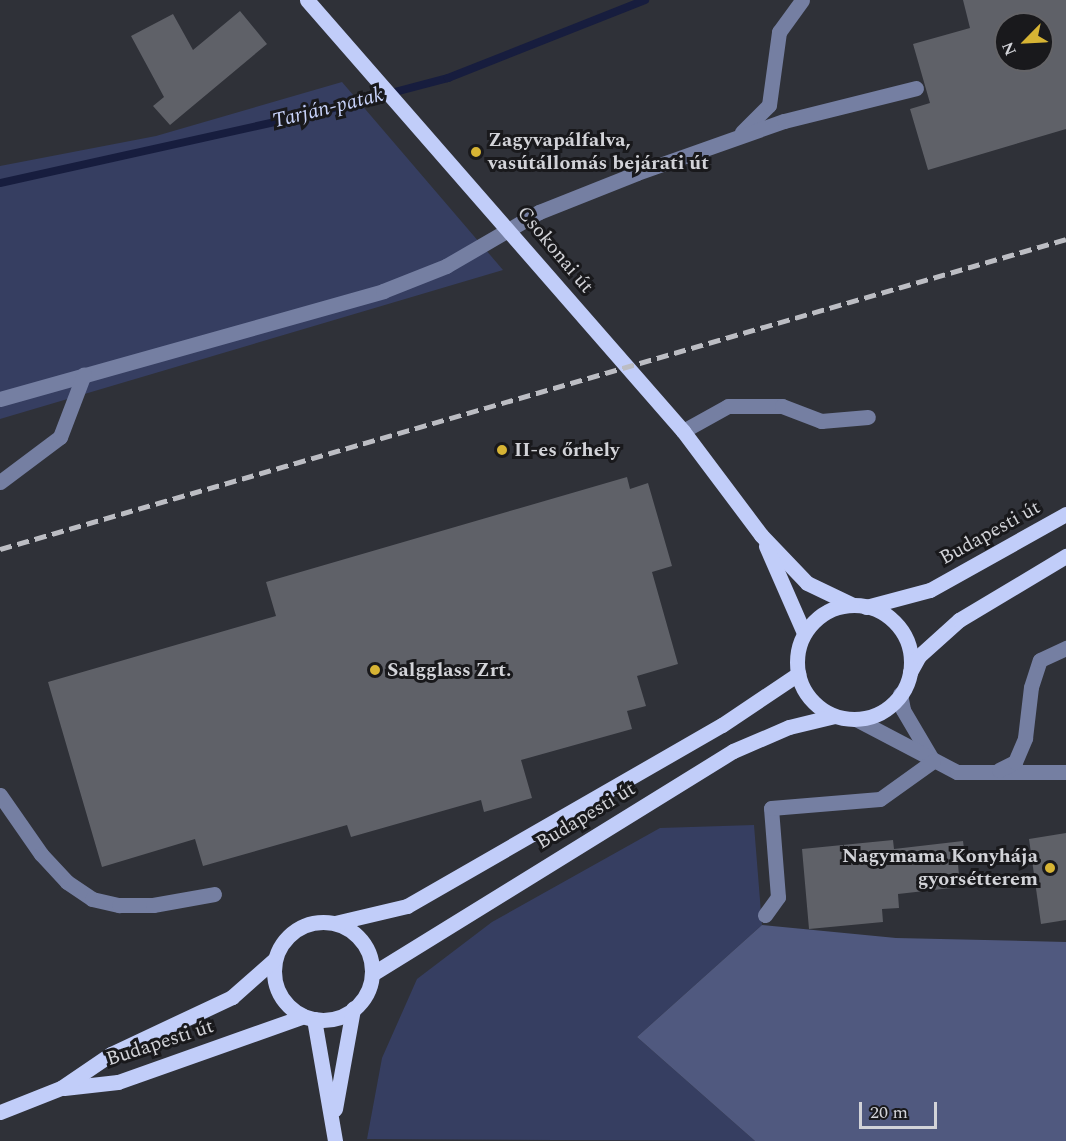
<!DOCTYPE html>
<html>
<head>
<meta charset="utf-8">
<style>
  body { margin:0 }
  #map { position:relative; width:1066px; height:1141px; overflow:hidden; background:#2f3138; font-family:Spectral,serif }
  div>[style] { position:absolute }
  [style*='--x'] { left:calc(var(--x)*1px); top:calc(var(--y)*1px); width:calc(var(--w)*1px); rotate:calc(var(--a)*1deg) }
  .green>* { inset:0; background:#363e61 }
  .forest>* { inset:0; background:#50597f }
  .stream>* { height:8px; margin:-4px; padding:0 4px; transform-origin:4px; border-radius:4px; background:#171d3e }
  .building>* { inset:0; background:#5f6168 }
  .minor>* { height:15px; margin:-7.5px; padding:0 7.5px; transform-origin:7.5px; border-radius:7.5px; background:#757fa2 }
  .major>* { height:15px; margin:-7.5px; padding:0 7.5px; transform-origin:7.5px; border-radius:7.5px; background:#c1cdf9 }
  .major>.ring { margin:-7.5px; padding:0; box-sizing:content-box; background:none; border:15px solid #c1cdf9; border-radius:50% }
  .rail>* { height:4.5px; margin-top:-2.25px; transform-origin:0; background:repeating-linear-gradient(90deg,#bcbdc3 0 12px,transparent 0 18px) }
  .dots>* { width:16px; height:16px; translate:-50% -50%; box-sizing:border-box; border:3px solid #19191c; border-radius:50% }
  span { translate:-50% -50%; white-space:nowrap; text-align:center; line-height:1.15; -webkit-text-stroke:6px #19191c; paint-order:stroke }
  .poi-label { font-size:20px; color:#d2d3d8; font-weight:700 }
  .left { translate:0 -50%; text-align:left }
  .right { translate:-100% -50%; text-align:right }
  .street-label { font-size:20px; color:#d2d3d8 }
  .water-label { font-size:21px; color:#c8d3fa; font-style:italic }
  .north { position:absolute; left:994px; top:12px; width:60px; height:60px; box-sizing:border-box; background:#19191c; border:2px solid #636367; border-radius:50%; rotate:246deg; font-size:16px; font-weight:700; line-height:24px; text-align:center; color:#d2d3d8 }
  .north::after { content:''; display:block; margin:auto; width:21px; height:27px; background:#d7b434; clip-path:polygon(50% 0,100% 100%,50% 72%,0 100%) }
  .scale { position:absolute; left:859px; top:1102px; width:78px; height:27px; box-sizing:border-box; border:3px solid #d2d3d8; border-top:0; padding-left:8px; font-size:18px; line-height:21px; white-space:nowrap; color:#d2d3d8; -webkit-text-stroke:4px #19191c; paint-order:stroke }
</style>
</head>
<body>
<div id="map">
  <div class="green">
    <i style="clip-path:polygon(342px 82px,503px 270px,0 419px,0 166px,156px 136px)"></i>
    <i style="clip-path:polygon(754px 825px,762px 925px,637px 1037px,755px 1141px,367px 1139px,382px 1058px,417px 979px,492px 922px,660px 828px)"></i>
  </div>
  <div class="forest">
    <i style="clip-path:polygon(762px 925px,896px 938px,1066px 942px,1066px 1141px,755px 1141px,637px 1037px)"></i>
  </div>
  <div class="stream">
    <i style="--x:0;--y:183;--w:323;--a:-12.5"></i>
    <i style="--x:315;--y:113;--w:138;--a:-14.7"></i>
    <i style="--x:448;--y:78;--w:212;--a:-21.6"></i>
  </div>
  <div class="building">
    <i style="clip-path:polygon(evenodd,963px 0,1066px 0,1066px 129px,928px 170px,910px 109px,930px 103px,913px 44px,970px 28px,963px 0,1006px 24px,1042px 24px,1042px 60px,1006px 60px,1006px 24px)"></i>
    <i style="clip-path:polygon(240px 11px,267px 44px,170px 125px,153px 106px,164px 97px,131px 36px,173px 14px,193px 50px)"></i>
    <i style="clip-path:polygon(627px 477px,630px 489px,648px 483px,672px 566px,652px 572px,678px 664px,637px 676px,646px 706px,627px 711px,632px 729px,521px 760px,532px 798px,484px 812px,481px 800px,351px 837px,347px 825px,203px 866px,195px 839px,102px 867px,48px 682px,276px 616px,266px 582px)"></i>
    <i style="clip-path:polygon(1066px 833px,1066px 920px,1041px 924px,1029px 839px)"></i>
    <i style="clip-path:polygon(893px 840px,894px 849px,963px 841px,966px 863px,958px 864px,960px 887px,898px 894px,899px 908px,882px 909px,883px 922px,809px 929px,802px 849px)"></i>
  </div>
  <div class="minor">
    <i style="--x:742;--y:132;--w:38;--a:-45"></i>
    <i style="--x:769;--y:105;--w:74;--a:-82.2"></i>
    <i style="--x:779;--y:32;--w:39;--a:-54"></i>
    <i style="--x:0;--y:399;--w:398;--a:-15.7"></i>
    <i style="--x:383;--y:291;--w:68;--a:-21.6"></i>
    <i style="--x:446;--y:266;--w:108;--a:-30.1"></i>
    <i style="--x:539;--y:212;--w:105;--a:-21.7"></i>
    <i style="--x:637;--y:173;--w:156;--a:-19.5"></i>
    <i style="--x:784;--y:121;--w:136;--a:-14"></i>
    <i style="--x:683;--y:431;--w:51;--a:-29.1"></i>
    <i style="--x:728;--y:406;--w:54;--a:0"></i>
    <i style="--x:782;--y:406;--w:42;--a:21"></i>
    <i style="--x:821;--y:421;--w:47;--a:-4.9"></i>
    <i style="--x:0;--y:482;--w:75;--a:-36.9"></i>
    <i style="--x:60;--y:437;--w:67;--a:-69.1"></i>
    <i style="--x:900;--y:694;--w:16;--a:79"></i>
    <i style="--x:903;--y:710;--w:59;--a:59.5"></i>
    <i style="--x:856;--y:719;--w:114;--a:27.7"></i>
    <i style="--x:957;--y:772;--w:109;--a:0"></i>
    <i style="--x:999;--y:770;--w:18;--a:-27"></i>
    <i style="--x:1015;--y:762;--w:26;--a:-67"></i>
    <i style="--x:1025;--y:738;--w:51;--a:-83.3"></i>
    <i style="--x:1031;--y:687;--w:28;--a:-72"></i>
    <i style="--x:1040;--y:660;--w:29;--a:-25"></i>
    <i style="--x:0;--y:795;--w:72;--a:55.2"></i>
    <i style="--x:41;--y:854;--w:38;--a:47"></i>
    <i style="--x:67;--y:882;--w:30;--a:34"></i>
    <i style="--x:92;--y:899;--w:28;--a:13"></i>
    <i style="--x:119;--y:905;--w:34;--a:0"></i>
    <i style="--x:153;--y:905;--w:62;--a:-10.2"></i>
    <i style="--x:765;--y:915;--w:22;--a:-54"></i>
    <i style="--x:778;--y:897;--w:89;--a:-94.5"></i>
    <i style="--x:771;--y:808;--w:109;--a:-4.7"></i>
    <i style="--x:880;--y:799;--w:65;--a:-35.6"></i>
  </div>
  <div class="major">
    <i style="--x:307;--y:0;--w:572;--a:48.9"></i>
    <i style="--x:683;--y:431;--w:130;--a:53.1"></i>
    <i style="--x:761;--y:535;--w:66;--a:46.2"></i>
    <i style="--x:807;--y:583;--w:51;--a:25.6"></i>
    <i style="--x:766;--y:546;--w:95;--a:66.4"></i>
    <i class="ring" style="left:797px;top:605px;width:99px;height:99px"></i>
    <i style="--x:866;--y:607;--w:66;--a:-14.9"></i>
    <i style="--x:930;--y:590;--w:156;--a:-29.2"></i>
    <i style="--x:910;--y:672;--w:18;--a:-61"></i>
    <i style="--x:919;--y:656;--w:54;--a:-42"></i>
    <i style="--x:959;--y:620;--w:125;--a:-30.9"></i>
    <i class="ring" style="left:274px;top:922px;width:83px;height:83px"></i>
    <i style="--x:335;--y:923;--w:74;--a:-13.3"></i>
    <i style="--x:407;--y:906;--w:363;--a:-29.9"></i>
    <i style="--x:722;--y:725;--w:92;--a:-33.9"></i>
    <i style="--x:372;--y:974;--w:424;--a:-31.7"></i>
    <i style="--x:733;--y:751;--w:61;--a:-23.2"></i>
    <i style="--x:789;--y:727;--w:46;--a:-13.7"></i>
    <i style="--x:314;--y:1019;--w:124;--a:80.2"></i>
    <i style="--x:64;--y:1088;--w:54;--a:-6.3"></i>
    <i style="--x:118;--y:1082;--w:197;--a:-19.5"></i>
    <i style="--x:335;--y:1109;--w:102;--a:-79.8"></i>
    <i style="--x:0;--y:1112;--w:66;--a:-21.5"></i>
    <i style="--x:61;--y:1088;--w:60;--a:-34.2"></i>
    <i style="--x:111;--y:1054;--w:134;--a:-25.2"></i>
    <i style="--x:232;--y:997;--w:56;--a:-41.4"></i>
  </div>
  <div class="rail">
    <i style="--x:0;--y:549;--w:1110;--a:-16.21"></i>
  </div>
  <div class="dots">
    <i style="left:476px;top:152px;background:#d7b434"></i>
    <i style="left:502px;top:450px;background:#d7b434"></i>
    <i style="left:375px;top:670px;background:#d7b434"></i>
    <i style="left:1050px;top:868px;background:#d7b434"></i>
  </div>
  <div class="poi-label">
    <span class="left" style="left:488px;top:152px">Zagyvapálfalva,<br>vasútállomás bejárati út</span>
    <span class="left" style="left:514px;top:450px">II-es őrhely</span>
    <span class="left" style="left:387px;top:670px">Salgglass Zrt.</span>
    <span class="right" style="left:1038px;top:868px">Nagymama Konyhája<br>gyorsétterem</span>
  </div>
  <div class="street-label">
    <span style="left:555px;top:250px;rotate:50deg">Csokonai út</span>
    <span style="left:990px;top:533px;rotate:-29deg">Budapesti út</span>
    <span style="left:586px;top:816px;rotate:-31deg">Budapesti út</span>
    <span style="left:160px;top:1043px;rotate:-18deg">Budapesti út</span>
  </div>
  <div class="water-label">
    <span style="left:328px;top:108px;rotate:-14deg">Tarján-patak</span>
  </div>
  <div class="north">N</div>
  <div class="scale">20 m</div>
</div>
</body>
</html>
